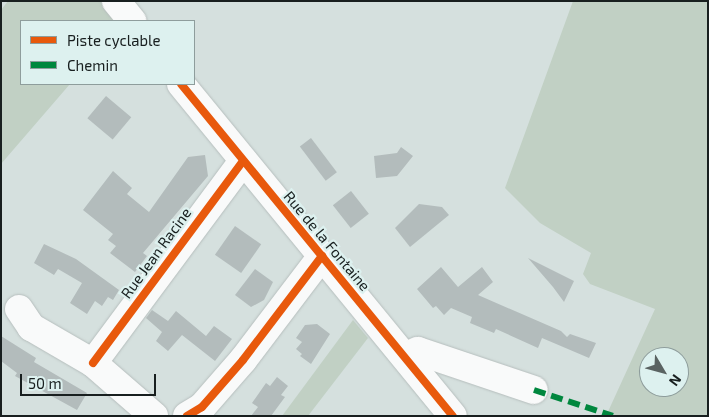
<!DOCTYPE html>
<html>
<head>
<meta charset="utf-8">
<style>
  body { margin:0 }
  #map { position:relative; width:709px; height:417px; overflow:hidden; background:#d5e0de; font-family:"Exo 2",sans-serif }
  div>[style] { position:absolute }
  [style*='--x'] { left:calc(var(--x)*1px); top:calc(var(--y)*1px); width:calc(var(--w)*1px); rotate:calc(var(--a)*1deg) }
  .green>* { inset:0; background:#c1d0c4 }
  .building>* { inset:0; background:#b3bcbc; transform-origin:0 0 }
  .roads { filter:drop-shadow(0 0 1px #b6bebd) drop-shadow(0 0 1px #b6bebd) }
  .minor>* { height:28px; margin:-14px; padding:0 14px; transform-origin:14px; border-radius:14px; background:#f9fafa }
  .quiet>* { height:6px; margin-top:-3px; transform-origin:0; background:repeating-linear-gradient(90deg,#00873e 0 12px,transparent 0 18px) }
  .cycleway>* { height:8px; margin:-4px; padding:0 4px; transform-origin:4px; border-radius:4px; background:#e8590c }
  span { translate:-50% -50%; white-space:nowrap; text-align:center; line-height:1.15; -webkit-text-stroke:4.5px #ddf1ef; paint-order:stroke }
  .street-label { font-size:15px; color:#181f1f }
  .frame { position:absolute; inset:0; border:2px solid #181f1f; pointer-events:none }
  .legend { position:absolute; left:20px; top:20px; width:175px; height:65px; box-sizing:border-box; background:#ddf1ef; border:1px solid #8e9d9c; margin:0; padding:6px 9px; list-style:none; font-size:15px; color:#181f1f }
  .legend li { display:flex; align-items:center; gap:10px; height:25px }
  .legend b { width:25px; border:1px solid #8e9d9c }
  .north { position:absolute; left:639px; top:347px; width:50px; height:50px; box-sizing:border-box; background:#ddf1ef; border:1px solid #8e9d9c; border-radius:50%; rotate:127deg; font-size:14px; font-weight:700; line-height:20px; text-align:center; color:#181f1f }
  .north::after { content:''; display:block; margin:auto; width:18px; height:22px; background:#5a6362; clip-path:polygon(50% 0,100% 100%,50% 72%,0 100%) }
  .scale { position:absolute; left:20px; top:374px; width:136px; height:22px; box-sizing:border-box; border:2px solid #181f1f; border-top:0; padding-left:6px; font-size:15px; line-height:18px; white-space:nowrap; color:#181f1f; -webkit-text-stroke:4px #ddf1ef; paint-order:stroke }
</style>
</head>
<body>
<div id="map">
  <div class="green">
    <i style="clip-path:polygon(8px 1px,109px 1px,125px 21px,21px 21px,21px 84px,70px 84px,1px 164px,1px 10px)"></i>
    <i style="clip-path:polygon(evenodd,573px 1px,708px 1px,708px 416px,606px 416px,655px 309px,590px 284px,583px 274px,591px 253px,540px 223px,505px 188px,573px 1px,649px 357px,679px 357px,679px 387px,649px 387px,649px 357px)"></i>
    <i style="clip-path:polygon(353px 320px,368px 338px,308px 416px,282px 416px)"></i>
  </div>
  <div class="building">
    <i style="left:106px;top:96px;width:33px;height:29px;rotate:40deg"></i>
    <i style="left:311px;top:138px;width:43px;height:14px;rotate:53deg"></i>
    <i style="clip-path:polygon(401px 147px,413px 156px,397px 176px,376px 178px,374px 156px,397px 153px)"></i>
    <i style="clip-path:polygon(205px 155px,208px 176px,143px 253px,147px 256px,135px 272px,110px 253px,116px 246px,108px 240px,113px 234px,83px 210px,113px 171px,132px 188px,127px 194px,149px 212px,188px 157px)"></i>
    <i style="left:351px;top:191px;width:29px;height:23px;rotate:52deg"></i>
    <i style="clip-path:polygon(419px 204px,442px 207px,449px 215px,410px 247px,395px 228px)"></i>
    <i style="left:235px;top:226px;width:32px;height:35px;rotate:35deg"></i>
    <i style="clip-path:polygon(44px 244px,76px 259px,119px 290px,113px 300px,108px 297px,102px 306px,95px 301px,87px 314px,70px 303px,82px 283px,58px 269px,54px 275px,34px 263px)"></i>
    <i style="clip-path:polygon(528px 258px,574px 281px,564px 302px,553px 287px)"></i>
    <i style="clip-path:polygon(441px 267px,458px 287px,482px 267px,493px 282px,478px 295px,561px 331px,567px 337px,570px 334px,596px 343px,589px 358px,542px 338px,538px 348px,496px 329px,494px 333px,470px 323px,472px 317px,451px 308px,444px 315px,436px 306px,433px 308px,417px 289px)"></i>
    <i style="clip-path:polygon(255px 269px,273px 282px,264px 300px,251px 307px,235px 295px)"></i>
    <i style="clip-path:polygon(152px 310px,168px 321px,176px 311px,206px 336px,214px 326px,232px 339px,215px 361px,182px 335px,168px 351px,156px 341px,162px 332px,146px 318px)"></i>
    <i style="clip-path:polygon(317px 324px,330px 334px,311px 364px,300px 356px,302px 354px,296px 349px,302px 342px,296px 338px,305px 325px)"></i>
    <i style="clip-path:polygon(1px 336px,36px 358px,34px 362px,87px 393px,77px 410px,15px 376px,17px 373px,1px 361px)"></i>
    <i style="clip-path:polygon(277px 377px,288px 386px,281px 395px,285px 397px,271px 416px,251px 416px,258px 407px,252px 403px,266px 383px,270px 386px)"></i>
  </div>
  <div class="roads">
    <div class="minor">
      <i style="--x:116;--y:1;--w:26;--a:51"></i>
      <i style="--x:181;--y:84;--w:429;--a:50.7"></i>
      <i style="--x:19;--y:309;--w:22;--a:56"></i>
      <i style="--x:31;--y:327;--w:72;--a:30.1"></i>
      <i style="--x:93;--y:363;--w:81;--a:41"></i>
      <i style="--x:406;--y:356;--w:13;--a:-23"></i>
      <i style="--x:418;--y:351;--w:122;--a:18.6"></i>
      <i style="--x:93;--y:363;--w:252;--a:-53.4"></i>
      <i style="--x:187;--y:416;--w:17;--a:-31"></i>
      <i style="--x:202;--y:407;--w:62;--a:-48.9"></i>
      <i style="--x:243;--y:360;--w:131;--a:-52.8"></i>
    </div>
  </div>
  <div class="quiet">
    <i style="--x:534;--y:390;--w:83;--a:18.2"></i>
  </div>
  <div class="cycleway">
    <i style="--x:181;--y:84;--w:429;--a:50.7"></i>
    <i style="--x:93;--y:363;--w:252;--a:-53.4"></i>
    <i style="--x:187;--y:416;--w:17;--a:-31"></i>
    <i style="--x:202;--y:407;--w:62;--a:-48.9"></i>
    <i style="--x:243;--y:360;--w:131;--a:-52.8"></i>
  </div>
  <div class="street-label">
    <span style="left:327px;top:241px;rotate:50deg">Rue de la Fontaine</span>
    <span style="left:156px;top:253px;rotate:-54deg">Rue Jean Racine</span>
  </div>
  <div class="frame"></div>
  <ul class="legend">
  <li><b style="height:6px;background:#e8590c"></b>Piste cyclable</li>
  <li><b style="height:6px;background:#00873e"></b>Chemin</li>
  </ul>
  <div class="north">N</div>
  <div class="scale">50 m</div>
</div>
</body>
</html>
